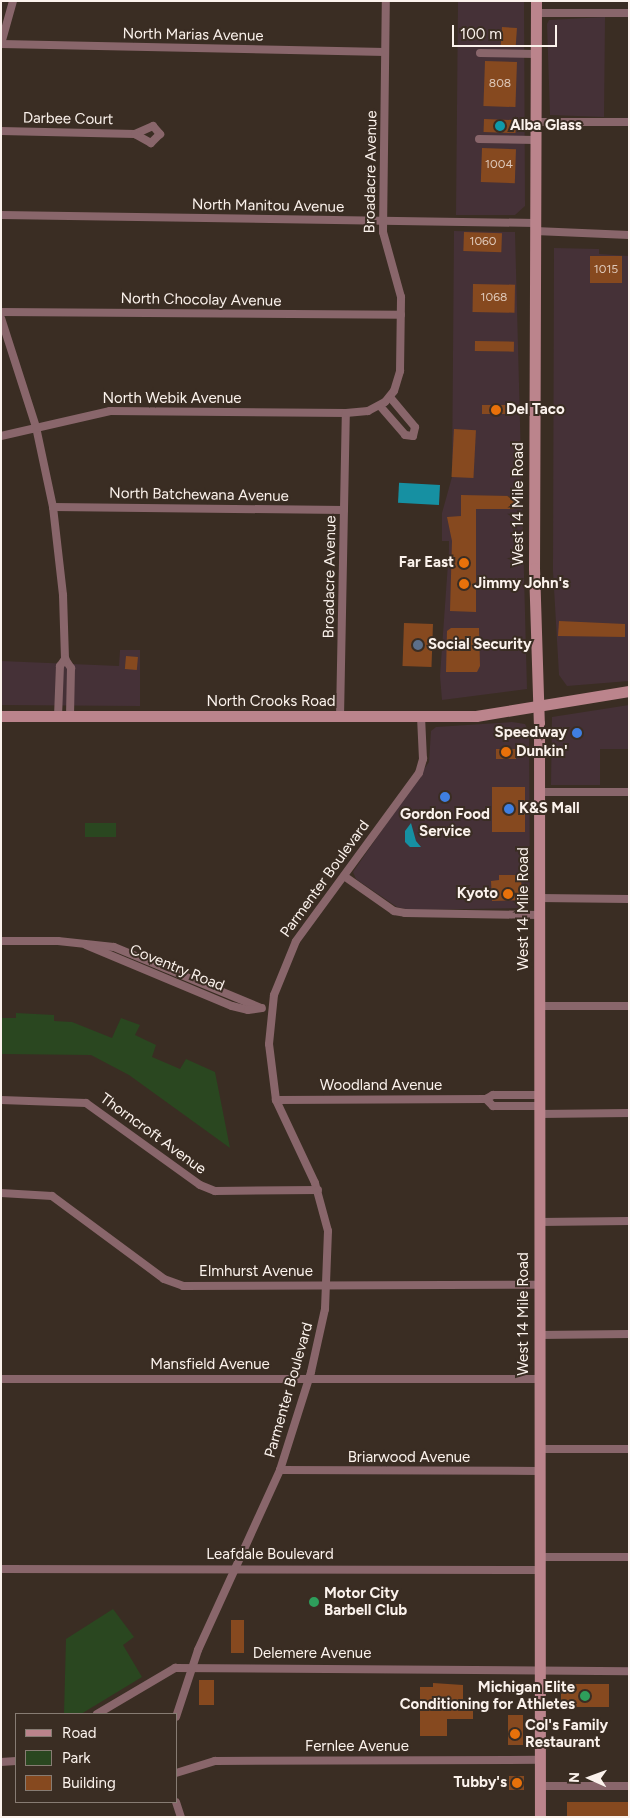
<!DOCTYPE html>
<html>
<head>
<meta charset="utf-8">
<style>
  body { margin:0 }
  #map { position:relative; width:630px; height:1818px; overflow:hidden; background:#3a2d23; font-family:Figtree,sans-serif }
  div>[style] { position:absolute }
  [style*='--x'] { left:calc(var(--x)*1px); top:calc(var(--y)*1px); width:calc(var(--w)*1px); rotate:calc(var(--a)*1deg) }
  .commercial>* { inset:0; background:#453137 }
  .green>* { inset:0; background:#2a4720; transform-origin:0 0 }
  .water>* { inset:0; background:#1690a2; transform-origin:0 0 }
  .building>* { inset:0; background:#86491f; transform-origin:0 0 }
  .street>* { height:8px; margin:-4px; padding:0 4px; transform-origin:4px; border-radius:4px; background:#89666b }
  .secondary>* { height:11px; margin:-5.5px; padding:0 5.5px; transform-origin:5.5px; border-radius:5.5px; background:#bb848c }
  .dots>* { width:14px; height:14px; translate:-50% -50%; box-sizing:border-box; border:2px solid #3a2d23; border-radius:50% }
  span { translate:-50% -50%; white-space:nowrap; text-align:center; line-height:1.15; -webkit-text-stroke:4px #3a2d23; paint-order:stroke }
  .number-label { font-size:12px; color:#dec8b9 }
  .number-label span { -webkit-text-stroke-width:0 }
  .street-label { font-size:15px; color:#fbf2ec }
  .poi-label { font-size:15px; color:#fbf2ec; font-weight:700 }
  .left { translate:0 -50%; text-align:left }
  .right { translate:-100% -50%; text-align:right }
  .frame { position:absolute; inset:0; border:2px solid #fbf2ec; pointer-events:none }
  .legend { position:absolute; left:15px; top:1713px; width:162px; height:90px; box-sizing:border-box; background:#3a2d23; border:1px solid #877c73; margin:0; padding:6px 9px; list-style:none; font-size:15px; color:#fbf2ec }
  .legend li { display:flex; align-items:center; gap:10px; height:25px }
  .legend b { width:25px; border:1px solid #877c73 }
  .north { position:absolute; left:565px; top:1753px; width:50px; height:50px; -webkit-text-stroke:4px #3a2d23; paint-order:stroke; rotate:272deg; font-size:14px; font-weight:700; line-height:20px; text-align:center; color:#fbf2ec }
  .north::after { content:''; display:block; margin:auto; width:18px; height:22px; background:#fbf2ec; clip-path:polygon(50% 0,100% 100%,50% 72%,0 100%) }
  .scale { position:absolute; left:452px; top:25px; width:105px; height:22px; box-sizing:border-box; border:2px solid #fbf2ec; border-top:0; padding-left:6px; font-size:15px; line-height:18px; white-space:nowrap; color:#fbf2ec; -webkit-text-stroke:4px #3a2d23; paint-order:stroke }
</style>
</head>
<body>
<div id="map">
  <div class="commercial">
    <i style="clip-path:polygon(458px 1px,524px 1px,525px 206px,515px 215px,456px 215px)"></i>
    <i style="clip-path:polygon(605px 17px,604px 117px,550px 115px,547px 24px,549px 20px)"></i>
    <i style="clip-path:polygon(454px 231px,515px 232px,527px 689px,442px 700px,440px 676px,449px 549px,449px 541px,442px 541px,442px 513px,452px 477px)"></i>
    <i style="clip-path:polygon(554px 248px,599px 249px,599px 254px,629px 256px,629px 681px,567px 686px,559px 675px,553px 571px)"></i>
    <i style="clip-path:polygon(120px 650px,140px 650px,140px 706px,1px 705px,1px 661px,119px 666px)"></i>
    <i style="clip-path:polygon(629px 705px,629px 749px,600px 749px,600px 785px,551px 785px,552px 717px)"></i>
    <i style="clip-path:polygon(512px 722px,525px 724px,529px 732px,530px 901px,527px 908px,409px 910px,397px 907px,356px 879px,353px 872px,429px 762px,431px 731px,436px 727px)"></i>
  </div>
  <div class="green">
    <i style="left:85px;top:823px;width:31px;height:14px"></i>
    <i style="clip-path:polygon(16px 1013px,54px 1015px,54px 1021px,72px 1022px,112px 1038px,121px 1018px,140px 1025px,135px 1035px,156px 1045px,152px 1057px,180px 1069px,186px 1059px,215px 1072px,230px 1148px,129px 1075px,91px 1055px,1px 1054px,1px 1018px,16px 1018px)"></i>
    <i style="clip-path:polygon(113px 1609px,134px 1637px,123px 1645px,142px 1677px,81px 1714px,64px 1714px,66px 1639px)"></i>
  </div>
  <div class="water">
    <i style="left:440px;top:485px;width:20px;height:41px;rotate:93deg"></i>
    <i style="clip-path:polygon(411px 823px,416px 841px,421px 847px,410px 847px,405px 842px,405px 831px)"></i>
  </div>
  <div class="building">
    <i style="left:502px;top:27px;width:15px;height:19px;rotate:4deg"></i>
    <i style="left:485px;top:61px;width:32px;height:45px;rotate:2deg"></i>
    <i style="left:484px;top:119px;width:32px;height:13px;rotate:2deg"></i>
    <i style="left:482px;top:148px;width:34px;height:34px;rotate:2deg"></i>
    <i style="left:464px;top:232px;width:38px;height:19px;rotate:2deg"></i>
    <i style="left:590px;top:256px;width:32px;height:27px"></i>
    <i style="left:473px;top:284px;width:42px;height:28px;rotate:1deg"></i>
    <i style="left:475px;top:341px;width:39px;height:10px;rotate:1deg"></i>
    <i style="left:482px;top:405px;width:28px;height:9px"></i>
    <i style="left:454px;top:429px;width:22px;height:48px;rotate:3deg"></i>
    <i style="clip-path:polygon(461px 495px,514px 496px,514px 509px,476px 509px,476px 612px,450px 611px,452px 541px,447px 517px,461px 516px)"></i>
    <i style="clip-path:polygon(559px 621px,625px 624px,625px 637px,558px 636px)"></i>
    <i style="left:404px;top:623px;width:29px;height:43px;rotate:2deg"></i>
    <i style="clip-path:polygon(451px 628px,479px 628px,480px 666px,477px 672px,446px 672px,447px 631px)"></i>
    <i style="left:126px;top:656px;width:12px;height:13px;rotate:5deg"></i>
    <i style="left:496px;top:749px;width:20px;height:10px"></i>
    <i style="left:492px;top:787px;width:33px;height:45px"></i>
    <i style="clip-path:polygon(499px 875px,520px 875px,524px 900px,492px 901px,491px 881px,499px 880px)"></i>
    <i style="left:231px;top:1620px;width:13px;height:33px"></i>
    <i style="left:199px;top:1680px;width:15px;height:25px"></i>
    <i style="clip-path:polygon(433px 1683px,463px 1685px,463px 1700px,473px 1700px,473px 1719px,447px 1719px,447px 1736px,420px 1736px,420px 1687px,433px 1687px)"></i>
    <i style="clip-path:polygon(567px 1684px,609px 1684px,609px 1707px,561px 1707px,561px 1686px)"></i>
    <i style="left:508px;top:1715px;width:15px;height:30px"></i>
    <i style="left:509px;top:1776px;width:15px;height:14px"></i>
    <i style="left:567px;top:1802px;width:62px;height:15px"></i>
  </div>
  <div class="street">
    <i style="--x:536;--y:13;--w:93;--a:0"></i>
    <i style="--x:1;--y:44;--w:384;--a:1.2"></i>
    <i style="--x:1;--y:44;--w:45;--a:-74.4"></i>
    <i style="--x:480;--y:53;--w:56;--a:1"></i>
    <i style="--x:535;--y:122;--w:94;--a:0"></i>
    <i style="--x:1;--y:131;--w:134;--a:1.3"></i>
    <i style="--x:135;--y:134;--w:20;--a:-24"></i>
    <i style="--x:153;--y:126;--w:11;--a:49"></i>
    <i style="--x:160;--y:134;--w:13;--a:135"></i>
    <i style="--x:151;--y:143;--w:18;--a:-151"></i>
    <i style="--x:479;--y:139;--w:56;--a:1"></i>
    <i style="--x:1;--y:215;--w:534;--a:0.86"></i>
    <i style="--x:535;--y:231;--w:94;--a:2.4"></i>
    <i style="--x:1;--y:312;--w:400;--a:0.4"></i>
    <i style="--x:1;--y:318;--w:114;--a:72.2"></i>
    <i style="--x:36;--y:427;--w:82;--a:78"></i>
    <i style="--x:53;--y:507;--w:89;--a:83.5"></i>
    <i style="--x:63;--y:595;--w:64;--a:88.2"></i>
    <i style="--x:65;--y:659;--w:11;--a:56"></i>
    <i style="--x:71;--y:668;--w:49;--a:91.2"></i>
    <i style="--x:380;--y:406;--w:38;--a:49"></i>
    <i style="--x:405;--y:435;--w:8;--a:7"></i>
    <i style="--x:413;--y:436;--w:9;--a:-77"></i>
    <i style="--x:415;--y:427;--w:39;--a:-130"></i>
    <i style="--x:1;--y:436;--w:112;--a:-12.9"></i>
    <i style="--x:110;--y:411;--w:236;--a:0.5"></i>
    <i style="--x:53;--y:507;--w:291;--a:0.6"></i>
    <i style="--x:58;--y:717;--w:51;--a:-87.8"></i>
    <i style="--x:60;--y:666;--w:9;--a:-54"></i>
    <i style="--x:340;--y:717;--w:304;--a:-88.9"></i>
    <i style="--x:346;--y:413;--w:22;--a:-5"></i>
    <i style="--x:368;--y:411;--w:19;--a:-28"></i>
    <i style="--x:385;--y:402;--w:14;--a:-51"></i>
    <i style="--x:394;--y:391;--w:21;--a:-73"></i>
    <i style="--x:400;--y:371;--w:74;--a:-89.2"></i>
    <i style="--x:401;--y:297;--w:67;--a:-105.5"></i>
    <i style="--x:383;--y:232;--w:231;--a:-89.3"></i>
    <i style="--x:539;--y:792;--w:90;--a:0"></i>
    <i style="--x:344;--y:876;--w:61;--a:35"></i>
    <i style="--x:394;--y:911;--w:11;--a:10"></i>
    <i style="--x:405;--y:913;--w:134;--a:0.9"></i>
    <i style="--x:539;--y:898;--w:90;--a:0.6"></i>
    <i style="--x:1;--y:941;--w:57;--a:0"></i>
    <i style="--x:58;--y:941;--w:56;--a:6.1"></i>
    <i style="--x:114;--y:947;--w:159;--a:22.5"></i>
    <i style="--x:86;--y:945;--w:158;--a:22.7"></i>
    <i style="--x:232;--y:1006;--w:16;--a:14"></i>
    <i style="--x:248;--y:1010;--w:14;--a:-8"></i>
    <i style="--x:540;--y:1006;--w:89;--a:0"></i>
    <i style="--x:486;--y:1099;--w:10;--a:45"></i>
    <i style="--x:493;--y:1106;--w:46;--a:0"></i>
    <i style="--x:1;--y:1100;--w:85;--a:2"></i>
    <i style="--x:86;--y:1103;--w:140;--a:35.7"></i>
    <i style="--x:200;--y:1185;--w:16;--a:22"></i>
    <i style="--x:215;--y:1191;--w:103;--a:-0.6"></i>
    <i style="--x:276;--y:1100;--w:210;--a:-0.3"></i>
    <i style="--x:486;--y:1099;--w:8;--a:-30"></i>
    <i style="--x:493;--y:1095;--w:46;--a:0"></i>
    <i style="--x:539;--y:1114;--w:90;--a:-0.6"></i>
    <i style="--x:1;--y:1193;--w:51;--a:3.4"></i>
    <i style="--x:52;--y:1196;--w:139;--a:36.5"></i>
    <i style="--x:164;--y:1279;--w:20;--a:20"></i>
    <i style="--x:183;--y:1286;--w:356;--a:-0.2"></i>
    <i style="--x:539;--y:1222;--w:90;--a:-0.6"></i>
    <i style="--x:539;--y:1335;--w:90;--a:-0.6"></i>
    <i style="--x:1;--y:1379;--w:538;--a:0"></i>
    <i style="--x:539;--y:1449;--w:90;--a:0"></i>
    <i style="--x:280;--y:1470;--w:259;--a:0.2"></i>
    <i style="--x:539;--y:1557;--w:90;--a:0"></i>
    <i style="--x:1;--y:1569;--w:538;--a:0.11"></i>
    <i style="--x:97;--y:1714;--w:91;--a:-30.5"></i>
    <i style="--x:175;--y:1668;--w:454;--a:0.4"></i>
    <i style="--x:176;--y:1717;--w:71;--a:-71.8"></i>
    <i style="--x:198;--y:1650;--w:198;--a:-65.5"></i>
    <i style="--x:280;--y:1470;--w:103;--a:-72.4"></i>
    <i style="--x:311;--y:1372;--w:65;--a:-77.5"></i>
    <i style="--x:325;--y:1309;--w:78;--a:-87.8"></i>
    <i style="--x:328;--y:1231;--w:50;--a:-105.2"></i>
    <i style="--x:315;--y:1183;--w:92;--a:-115.2"></i>
    <i style="--x:276;--y:1100;--w:56;--a:-97.1"></i>
    <i style="--x:269;--y:1044;--w:49;--a:-84.2"></i>
    <i style="--x:274;--y:995;--w:58;--a:-67.8"></i>
    <i style="--x:296;--y:941;--w:208;--a:-53.8"></i>
    <i style="--x:419;--y:773;--w:15;--a:-74"></i>
    <i style="--x:423;--y:759;--w:43;--a:-92.7"></i>
    <i style="--x:1;--y:1762;--w:15;--a:-4"></i>
    <i style="--x:176;--y:1773;--w:41;--a:-17.1"></i>
    <i style="--x:215;--y:1761;--w:325;--a:-0.2"></i>
    <i style="--x:540;--y:1786;--w:89;--a:0"></i>
    <i style="--x:176;--y:1802;--w:16;--a:72"></i>
  </div>
  <div class="secondary">
    <i style="--x:536;--y:1;--w:567;--a:90.2"></i>
    <i style="--x:534;--y:568;--w:155;--a:88.2"></i>
    <i style="--x:539;--y:723;--w:1094;--a:89.95"></i>
    <i style="--x:1;--y:716;--w:475;--a:0"></i>
    <i style="--x:476;--y:716;--w:155;--a:-9.3"></i>
  </div>
  <div class="dots">
    <i style="left:500px;top:126px;background:#0f9aa8"></i>
    <i style="left:496px;top:410px;background:#e8710a"></i>
    <i style="left:464px;top:563px;background:#e8710a"></i>
    <i style="left:464px;top:584px;background:#e8710a"></i>
    <i style="left:418px;top:645px;background:#5c6f8a"></i>
    <i style="left:577px;top:733px;background:#3f7fe0"></i>
    <i style="left:506px;top:752px;background:#e8710a"></i>
    <i style="left:445px;top:797px;background:#3f7fe0"></i>
    <i style="left:509px;top:809px;background:#3f7fe0"></i>
    <i style="left:508px;top:894px;background:#e8710a"></i>
    <i style="left:314px;top:1602px;background:#2e9e5b"></i>
    <i style="left:585px;top:1696px;background:#2e9e5b"></i>
    <i style="left:515px;top:1734px;background:#e8710a"></i>
    <i style="left:517px;top:1783px;background:#e8710a"></i>
  </div>
  <div class="number-label">
    <span style="left:500px;top:84px">808</span>
    <span style="left:499px;top:165px">1004</span>
    <span style="left:483px;top:242px">1060</span>
    <span style="left:606px;top:270px">1015</span>
    <span style="left:494px;top:298px">1068</span>
  </div>
  <div class="street-label">
    <span style="left:193px;top:35px;rotate:1deg">North Marias Avenue</span>
    <span style="left:68px;top:119px;rotate:1deg">Darbee Court</span>
    <span style="left:371px;top:172px;rotate:-89deg">Broadacre Avenue</span>
    <span style="left:268px;top:206px;rotate:1deg">North Manitou Avenue</span>
    <span style="left:201px;top:300px;rotate:1deg">North Chocolay Avenue</span>
    <span style="left:172px;top:399px">North Webik Avenue</span>
    <span style="left:199px;top:495px;rotate:1deg">North Batchewana Avenue</span>
    <span style="left:519px;top:504px;rotate:-90deg">West 14 Mile Road</span>
    <span style="left:330px;top:577px;rotate:-89deg">Broadacre Avenue</span>
    <span style="left:271px;top:702px">North Crooks Road</span>
    <span style="left:325px;top:879px;rotate:-54deg">Parmenter Boulevard</span>
    <span style="left:524px;top:909px;rotate:-90deg">West 14 Mile Road</span>
    <span style="left:177px;top:968px;rotate:22deg">Coventry Road</span>
    <span style="left:381px;top:1086px">Woodland Avenue</span>
    <span style="left:153px;top:1134px;rotate:36deg">Thorncroft Avenue</span>
    <span style="left:256px;top:1272px">Elmhurst Avenue</span>
    <span style="left:524px;top:1314px;rotate:-90deg">West 14 Mile Road</span>
    <span style="left:210px;top:1365px">Mansfield Avenue</span>
    <span style="left:289px;top:1390px;rotate:-74deg">Parmenter Boulevard</span>
    <span style="left:409px;top:1458px">Briarwood Avenue</span>
    <span style="left:270px;top:1555px">Leafdale Boulevard</span>
    <span style="left:312px;top:1654px">Delemere Avenue</span>
    <span style="left:357px;top:1747px">Fernlee Avenue</span>
  </div>
  <div class="poi-label">
    <span class="left" style="left:510px;top:126px">Alba Glass</span>
    <span class="left" style="left:506px;top:410px">Del Taco</span>
    <span class="right" style="left:454px;top:563px">Far East</span>
    <span class="left" style="left:474px;top:584px">Jimmy John's</span>
    <span class="left" style="left:428px;top:645px">Social Security</span>
    <span class="right" style="left:567px;top:733px">Speedway</span>
    <span class="left" style="left:516px;top:752px">Dunkin'</span>
    <span class="left" style="left:519px;top:809px">K&amp;S Mall</span>
    <span style="left:445px;top:823px">Gordon Food<br>Service</span>
    <span class="right" style="left:498px;top:894px">Kyoto</span>
    <span class="left" style="left:324px;top:1602px">Motor City<br>Barbell Club</span>
    <span class="right" style="left:575px;top:1696px">Michigan Elite<br>Conditioning for Athletes</span>
    <span class="left" style="left:525px;top:1734px">Col's Family<br>Restaurant</span>
    <span class="right" style="left:507px;top:1783px">Tubby's</span>
  </div>
  <div class="frame"></div>
  <ul class="legend">
  <li><b style="height:6px;background:#bb848c"></b>Road</li>
  <li><b style="height:14px;background:#2a4720"></b>Park</li>
  <li><b style="height:14px;background:#86491f"></b>Building</li>
  </ul>
  <div class="north">N</div>
  <div class="scale">100 m</div>
</div>
</body>
</html>
